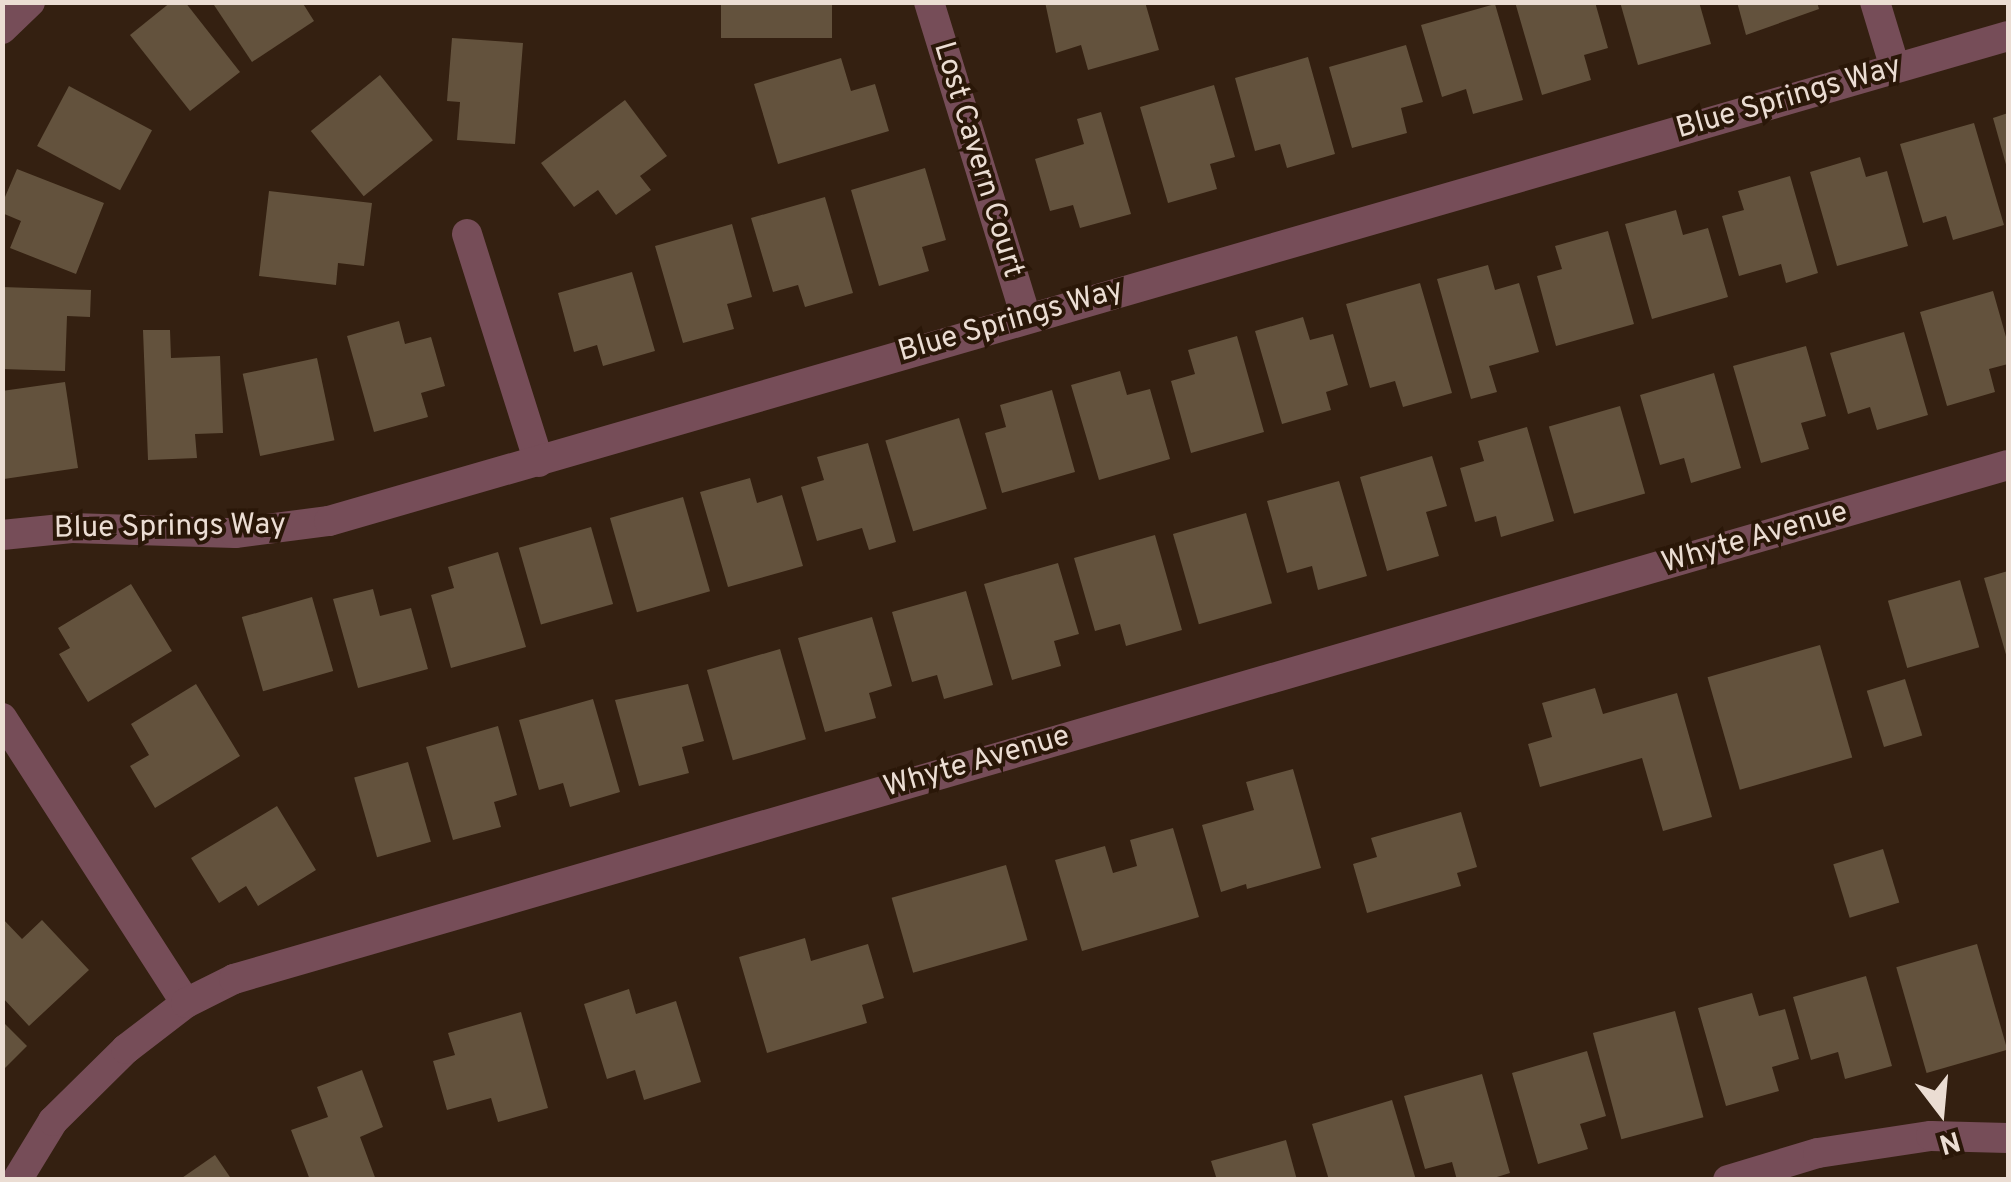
<!DOCTYPE html>
<html>
<head>
<meta charset="utf-8">
<style>
  body { margin:0 }
  #map { position:relative; width:2011px; height:1182px; overflow:hidden; background:#342011; font-family:Overpass,sans-serif }
  div>[style] { position:absolute }
  [style*='--x'] { left:calc(var(--x)*1px); top:calc(var(--y)*1px); width:calc(var(--w)*1px); rotate:calc(var(--a)*1deg) }
  .building>* { inset:0; background:#63523d; transform-origin:0 0 }
  .minor>* { height:30px; margin:-15px; padding:0 15px; transform-origin:15px; border-radius:15px; background:#764d58 }
  span { translate:-50% -50%; white-space:nowrap; text-align:center; line-height:1.15; -webkit-text-stroke:8px #2a1708; paint-order:stroke }
  .street-label { font-size:30px; color:#ebddd3 }
  .frame { position:absolute; inset:0; border:5px solid #ebddd3; pointer-events:none }
  .north { position:absolute; left:1891px; top:1062px; width:100px; height:100px; -webkit-text-stroke:8px #2a1708; paint-order:stroke; rotate:164deg; font-size:28px; font-weight:700; line-height:40px; text-align:center; color:#ebddd3 }
  .north::after { content:''; display:block; margin:auto; width:35px; height:45px; background:#ebddd3; clip-path:polygon(50% 0,100% 100%,50% 72%,0 100%) }
</style>
</head>
<body>
<div id="map">
  <div class="building">
    <i style="clip-path:polygon(171px 2px,185px 2px,240px 72px,190px 111px,130px 35px)"></i>
    <i style="clip-path:polygon(212px 2px,302px 2px,314px 21px,252px 62px)"></i>
    <i style="left:721px;top:2px;width:111px;height:36px"></i>
    <i style="clip-path:polygon(1045px 2px,1145px 2px,1159px 50px,1088px 70px,1081px 45px,1056px 53px)"></i>
    <i style="clip-path:polygon(1515px 2px,1595px 2px,1608px 48px,1584px 55px,1591px 80px,1542px 95px)"></i>
    <i style="clip-path:polygon(1620px 2px,1699px 2px,1711px 44px,1638px 65px)"></i>
    <i style="clip-path:polygon(1737px 2px,1817px 2px,1819px 9px,1746px 35px)"></i>
    <i style="clip-path:polygon(1495px 4px,1523px 100px,1473px 114px,1466px 89px,1442px 97px,1421px 25px)"></i>
    <i style="clip-path:polygon(452px 38px,523px 43px,515px 144px,457px 140px,460px 102px,447px 101px)"></i>
    <i style="clip-path:polygon(1406px 45px,1423px 102px,1401px 108px,1407px 133px,1352px 148px,1329px 67px)"></i>
    <i style="clip-path:polygon(1308px 57px,1335px 154px,1287px 168px,1280px 144px,1255px 151px,1235px 78px)"></i>
    <i style="clip-path:polygon(841px 58px,851px 91px,875px 84px,889px 131px,778px 164px,754px 84px)"></i>
    <i style="left:380px;top:75px;width:84px;height:89px;rotate:51deg"></i>
    <i style="clip-path:polygon(1214px 85px,1235px 157px,1210px 164px,1217px 189px,1168px 203px,1140px 107px)"></i>
    <i style="left:69px;top:86px;width:94px;height:68px;rotate:28deg"></i>
    <i style="clip-path:polygon(625px 100px,667px 156px,640px 176px,651px 190px,616px 215px,598px 190px,574px 207px,541px 163px)"></i>
    <i style="clip-path:polygon(1101px 112px,1131px 214px,1080px 228px,1073px 205px,1050px 211px,1035px 159px,1084px 144px,1077px 119px)"></i>
    <i style="clip-path:polygon(2008px 113px,2008px 168px,2007px 168px,1993px 118px)"></i>
    <i style="clip-path:polygon(1974px 123px,2004px 225px,1953px 240px,1946px 216px,1923px 223px,1900px 144px)"></i>
    <i style="clip-path:polygon(1860px 157px,1866px 177px,1887px 171px,1908px 246px,1837px 266px,1810px 172px)"></i>
    <i style="clip-path:polygon(925px 168px,946px 240px,922px 247px,929px 271px,879px 286px,851px 190px)"></i>
    <i style="clip-path:polygon(17px 169px,104px 203px,76px 274px,10px 248px,21px 221px,2px 213px,2px 204px)"></i>
    <i style="clip-path:polygon(1790px 176px,1818px 273px,1786px 283px,1781px 264px,1739px 276px,1722px 216px,1744px 210px,1738px 191px)"></i>
    <i style="clip-path:polygon(269px 191px,372px 203px,364px 266px,338px 263px,336px 285px,259px 276px)"></i>
    <i style="clip-path:polygon(825px 197px,853px 293px,805px 307px,798px 285px,773px 292px,751px 218px)"></i>
    <i style="clip-path:polygon(1676px 210px,1683px 235px,1708px 228px,1728px 297px,1652px 319px,1625px 224px)"></i>
    <i style="clip-path:polygon(732px 224px,752px 297px,727px 304px,734px 329px,683px 343px,655px 246px)"></i>
    <i style="clip-path:polygon(1608px 231px,1634px 324px,1556px 346px,1537px 276px,1562px 269px,1555px 246px)"></i>
    <i style="clip-path:polygon(1488px 265px,1495px 290px,1519px 283px,1539px 352px,1489px 366px,1497px 392px,1471px 399px,1437px 279px)"></i>
    <i style="clip-path:polygon(632px 272px,655px 351px,603px 366px,597px 345px,574px 352px,558px 293px)"></i>
    <i style="clip-path:polygon(1420px 283px,1452px 393px,1403px 407px,1395px 381px,1370px 388px,1346px 304px)"></i>
    <i style="clip-path:polygon(2px 287px,91px 290px,90px 317px,67px 316px,65px 371px,2px 369px)"></i>
    <i style="clip-path:polygon(1993px 291px,2008px 344px,2008px 364px,1989px 369px,1995px 392px,1947px 406px,1920px 312px)"></i>
    <i style="clip-path:polygon(1303px 317px,1310px 340px,1333px 334px,1348px 385px,1326px 392px,1331px 410px,1282px 424px,1255px 331px)"></i>
    <i style="clip-path:polygon(399px 321px,405px 344px,431px 337px,445px 386px,421px 393px,428px 417px,374px 432px,347px 336px)"></i>
    <i style="clip-path:polygon(143px 330px,170px 330px,171px 358px,220px 356px,223px 433px,195px 434px,197px 458px,148px 460px)"></i>
    <i style="clip-path:polygon(1904px 332px,1928px 415px,1877px 430px,1870px 407px,1848px 414px,1830px 353px)"></i>
    <i style="clip-path:polygon(1237px 336px,1264px 432px,1191px 453px,1171px 381px,1195px 374px,1188px 350px)"></i>
    <i style="clip-path:polygon(1806px 346px,1826px 416px,1801px 423px,1809px 449px,1761px 463px,1733px 366px)"></i>
    <i style="left:317px;top:358px;width:84px;height:76px;rotate:78deg"></i>
    <i style="clip-path:polygon(1120px 371px,1127px 395px,1150px 389px,1170px 459px,1099px 480px,1071px 385px)"></i>
    <i style="clip-path:polygon(1714px 373px,1741px 468px,1691px 483px,1684px 458px,1660px 465px,1640px 395px)"></i>
    <i style="clip-path:polygon(65px 382px,78px 468px,4px 479px,2px 391px)"></i>
    <i style="clip-path:polygon(1052px 390px,1075px 472px,1002px 493px,985px 433px,1006px 427px,1000px 405px)"></i>
    <i style="left:1620px;top:406px;width:91px;height:74px;rotate:74deg"></i>
    <i style="left:959px;top:418px;width:95px;height:77px;rotate:73deg"></i>
    <i style="clip-path:polygon(1527px 427px,1554px 521px,1501px 537px,1496px 516px,1475px 522px,1460px 468px,1484px 461px,1478px 441px)"></i>
    <i style="clip-path:polygon(868px 443px,896px 542px,869px 550px,862px 528px,817px 541px,801px 487px,824px 480px,817px 457px)"></i>
    <i style="clip-path:polygon(1432px 456px,1447px 506px,1426px 512px,1439px 556px,1387px 571px,1360px 477px)"></i>
    <i style="clip-path:polygon(750px 478px,757px 503px,782px 495px,803px 566px,728px 587px,700px 492px)"></i>
    <i style="clip-path:polygon(1339px 481px,1367px 576px,1318px 590px,1312px 566px,1287px 573px,1267px 501px)"></i>
    <i style="left:683px;top:497px;width:98px;height:76px;rotate:74deg"></i>
    <i style="left:1246px;top:513px;width:94px;height:76px;rotate:74deg"></i>
    <i style="left:591px;top:527px;width:80px;height:75px;rotate:74deg"></i>
    <i style="clip-path:polygon(1155px 535px,1182px 630px,1126px 646px,1120px 624px,1095px 631px,1074px 558px)"></i>
    <i style="clip-path:polygon(498px 552px,526px 647px,451px 668px,431px 595px,454px 588px,448px 567px)"></i>
    <i style="clip-path:polygon(1058px 563px,1079px 634px,1054px 641px,1061px 666px,1012px 680px,984px 584px)"></i>
    <i style="clip-path:polygon(2008px 571px,2008px 658px,2007px 658px,1984px 578px)"></i>
    <i style="left:1960px;top:580px;width:70px;height:75px;rotate:74deg"></i>
    <i style="clip-path:polygon(131px 584px,172px 651px,88px 702px,59px 654px,70px 648px,58px 628px)"></i>
    <i style="clip-path:polygon(373px 589px,380px 616px,411px 608px,428px 669px,358px 688px,333px 599px)"></i>
    <i style="clip-path:polygon(966px 591px,993px 685px,944px 699px,937px 675px,912px 682px,892px 612px)"></i>
    <i style="left:312px;top:597px;width:77px;height:73px;rotate:74deg"></i>
    <i style="clip-path:polygon(872px 617px,892px 686px,869px 693px,876px 718px,825px 732px,798px 638px)"></i>
    <i style="left:1820px;top:645px;width:117px;height:117px;rotate:74deg"></i>
    <i style="left:780px;top:649px;width:94px;height:76px;rotate:74deg"></i>
    <i style="left:1905px;top:679px;width:59px;height:40px;rotate:73deg"></i>
    <i style="clip-path:polygon(196px 684px,240px 756px,155px 808px,130px 766px,149px 755px,131px 724px)"></i>
    <i style="clip-path:polygon(688px 684px,704px 741px,682px 747px,689px 773px,639px 786px,615px 700px)"></i>
    <i style="clip-path:polygon(1595px 688px,1603px 714px,1677px 693px,1712px 817px,1663px 831px,1642px 758px,1540px 787px,1528px 744px,1552px 737px,1542px 703px)"></i>
    <i style="clip-path:polygon(593px 699px,620px 792px,570px 807px,563px 783px,539px 790px,519px 720px)"></i>
    <i style="clip-path:polygon(498px 726px,517px 795px,494px 802px,501px 827px,453px 840px,426px 747px)"></i>
    <i style="left:408px;top:762px;width:83px;height:56px;rotate:74deg"></i>
    <i style="clip-path:polygon(1293px 769px,1321px 868px,1247px 889px,1246px 884px,1221px 892px,1202px 825px,1254px 810px,1246px 782px)"></i>
    <i style="clip-path:polygon(277px 806px,316px 870px,258px 906px,246px 886px,219px 903px,191px 858px)"></i>
    <i style="clip-path:polygon(1461px 812px,1477px 867px,1457px 873px,1461px 886px,1367px 913px,1353px 864px,1377px 857px,1371px 838px)"></i>
    <i style="clip-path:polygon(1173px 828px,1199px 917px,1082px 951px,1055px 860px,1105px 846px,1113px 873px,1137px 866px,1130px 840px)"></i>
    <i style="left:1883px;top:849px;width:56px;height:52px;rotate:73deg"></i>
    <i style="left:1006px;top:865px;width:78px;height:119px;rotate:74deg"></i>
    <i style="clip-path:polygon(2px 918px,22px 939px,42px 920px,89px 970px,29px 1026px,2px 997px)"></i>
    <i style="clip-path:polygon(805px 938px,811px 961px,868px 944px,884px 998px,862px 1005px,867px 1023px,767px 1053px,739px 957px)"></i>
    <i style="left:1977px;top:944px;width:110px;height:84px;rotate:74deg"></i>
    <i style="clip-path:polygon(1866px 976px,1892px 1066px,1845px 1079px,1838px 1052px,1811px 1060px,1793px 997px)"></i>
    <i style="clip-path:polygon(629px 989px,636px 1014px,676px 1001px,701px 1082px,644px 1100px,635px 1070px,607px 1079px,584px 1004px)"></i>
    <i style="clip-path:polygon(1752px 993px,1759px 1016px,1785px 1009px,1799px 1059px,1772px 1067px,1779px 1091px,1726px 1106px,1698px 1008px)"></i>
    <i style="left:1675px;top:1011px;width:110px;height:85px;rotate:75deg"></i>
    <i style="clip-path:polygon(521px 1012px,548px 1108px,498px 1122px,491px 1098px,447px 1110px,433px 1061px,455px 1055px,448px 1033px)"></i>
    <i style="clip-path:polygon(2px 1021px,27px 1046px,2px 1071px)"></i>
    <i style="clip-path:polygon(1587px 1051px,1606px 1116px,1580px 1124px,1588px 1149px,1538px 1164px,1512px 1073px)"></i>
    <i style="clip-path:polygon(362px 1070px,383px 1127px,360px 1137px,376px 1180px,310px 1180px,291px 1130px,328px 1117px,317px 1087px)"></i>
    <i style="clip-path:polygon(1482px 1074px,1510px 1173px,1487px 1180px,1457px 1180px,1452px 1162px,1425px 1169px,1404px 1096px)"></i>
    <i style="clip-path:polygon(1392px 1100px,1416px 1180px,1329px 1180px,1312px 1124px)"></i>
    <i style="clip-path:polygon(1286px 1140px,1297px 1180px,1217px 1180px,1211px 1161px)"></i>
    <i style="clip-path:polygon(215px 1155px,232px 1180px,179px 1180px)"></i>
  </div>
  <div class="minor">
    <i style="--x:929;--y:2;--w:331;--a:72.9"></i>
    <i style="--x:1875;--y:2;--w:69;--a:73.1"></i>
    <i style="--x:2;--y:29;--w:39;--a:-44"></i>
    <i style="--x:467;--y:234;--w:239;--a:72.5"></i>
    <i style="--x:2;--y:535;--w:70;--a:-5.7"></i>
    <i style="--x:72;--y:528;--w:163;--a:1.8"></i>
    <i style="--x:235;--y:533;--w:95;--a:-7.3"></i>
    <i style="--x:329;--y:521;--w:1748;--a:-16.11"></i>
    <i style="--x:2;--y:718;--w:339;--a:57.2"></i>
    <i style="--x:17;--y:1180;--w:69;--a:-58.6"></i>
    <i style="--x:53;--y:1121;--w:103;--a:-44.6"></i>
    <i style="--x:126;--y:1049;--w:76;--a:-37.5"></i>
    <i style="--x:186;--y:1003;--w:54;--a:-26.6"></i>
    <i style="--x:234;--y:979;--w:1847;--a:-16.16"></i>
    <i style="--x:1728;--y:1180;--w:94;--a:-16.7"></i>
    <i style="--x:1818;--y:1153;--w:114;--a:-8.6"></i>
    <i style="--x:1931;--y:1136;--w:77;--a:1.5"></i>
  </div>
  <div class="street-label">
    <span style="left:1789px;top:99px;rotate:-16deg">Blue Springs Way</span>
    <span style="left:977px;top:160px;rotate:73deg">Lost Cavern Court</span>
    <span style="left:1011px;top:322px;rotate:-16deg">Blue Springs Way</span>
    <span style="left:170px;top:528px;rotate:-1deg">Blue Springs Way</span>
    <span style="left:1755px;top:539px;rotate:-16deg">Whyte Avenue</span>
    <span style="left:977px;top:763px;rotate:-16deg">Whyte Avenue</span>
  </div>
  <div class="frame"></div>
  <div class="north">N</div>
</div>
</body>
</html>
